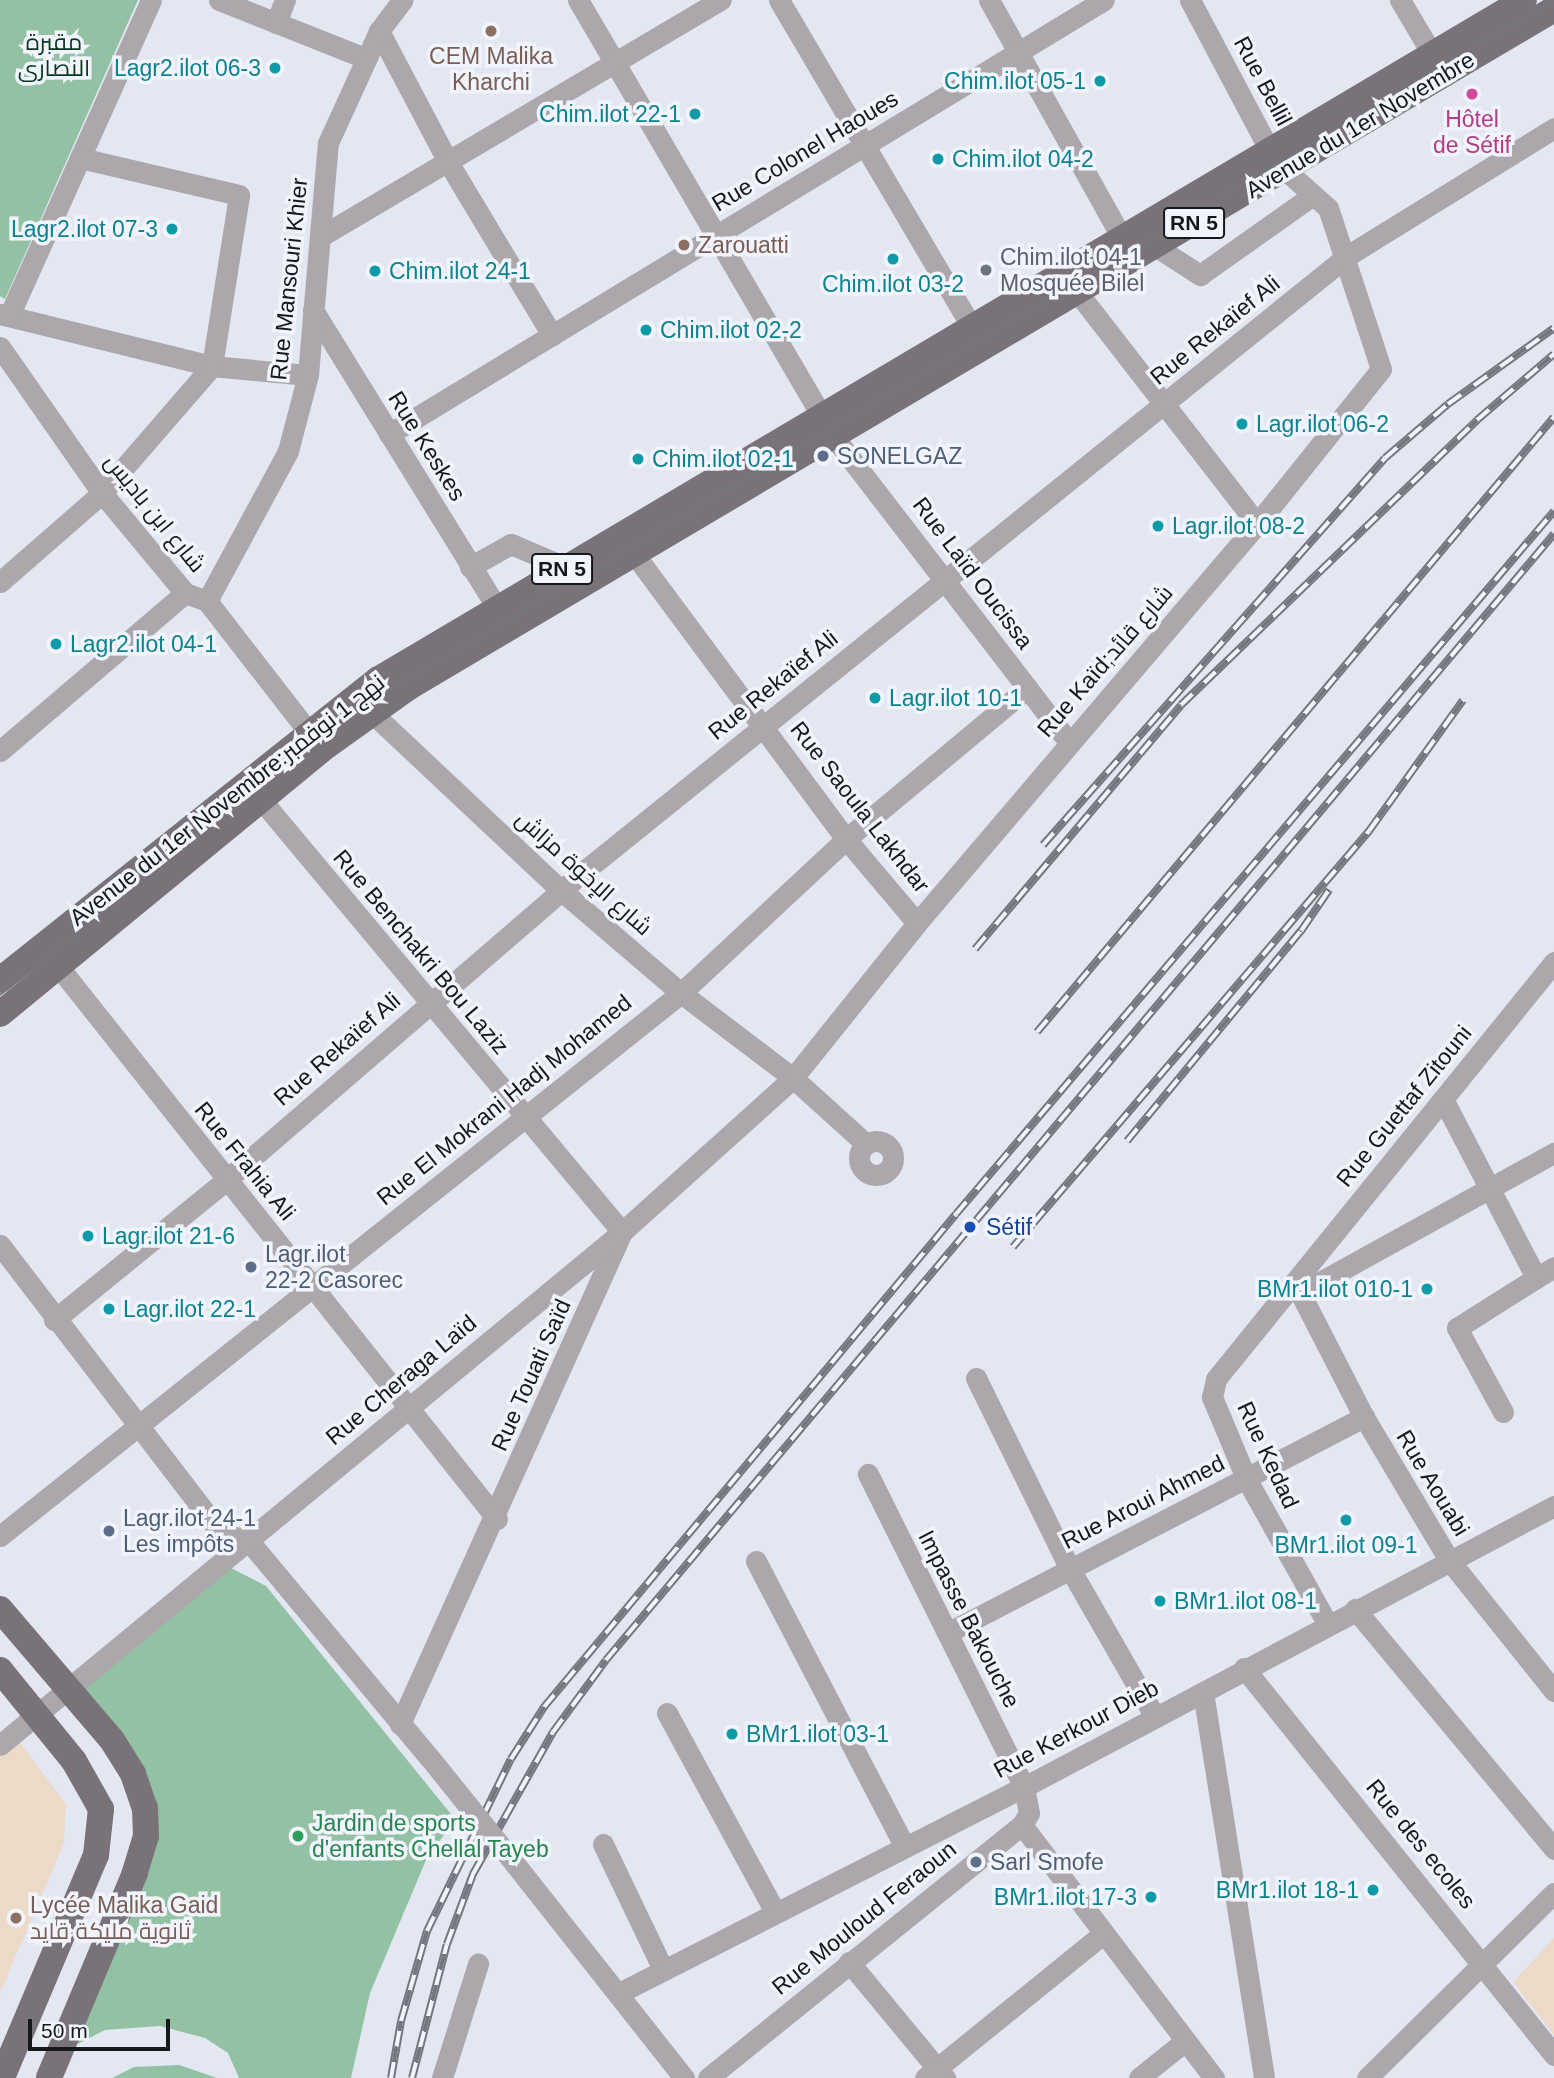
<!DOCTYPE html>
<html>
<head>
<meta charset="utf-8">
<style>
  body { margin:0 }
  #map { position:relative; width:1554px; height:2078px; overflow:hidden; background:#e2e7f2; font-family:Helvetica,Cairo,sans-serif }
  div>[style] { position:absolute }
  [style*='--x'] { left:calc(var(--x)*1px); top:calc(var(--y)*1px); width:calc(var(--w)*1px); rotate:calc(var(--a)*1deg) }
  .education>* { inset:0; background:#ecdac9 }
  .green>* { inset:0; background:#92c2a3 }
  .minor>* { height:21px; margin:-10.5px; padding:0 10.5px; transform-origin:10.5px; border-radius:10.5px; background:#aca7ab }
  .minor>.ring { margin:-10.5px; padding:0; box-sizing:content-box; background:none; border:21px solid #aca7ab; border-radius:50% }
  .major>* { height:26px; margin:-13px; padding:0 13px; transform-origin:13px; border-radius:13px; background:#7a7279 }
  .tram>* { height:2px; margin:-1px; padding:0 1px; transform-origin:1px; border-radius:1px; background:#74777f }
  .rail>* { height:8px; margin-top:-4px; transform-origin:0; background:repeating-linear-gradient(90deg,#f1f4fd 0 16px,#74777f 0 32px); box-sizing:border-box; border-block:2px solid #74777f }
  .minor-bridge>* { height:21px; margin:-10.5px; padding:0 10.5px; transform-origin:10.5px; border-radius:10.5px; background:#aca7ab }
  .dots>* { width:19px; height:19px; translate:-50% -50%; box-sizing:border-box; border:4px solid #f1f4fd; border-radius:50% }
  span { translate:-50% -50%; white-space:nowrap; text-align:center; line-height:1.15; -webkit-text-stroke:7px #f1f4fd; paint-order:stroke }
  .shield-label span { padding:2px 5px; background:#f1f4fd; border:2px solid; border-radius:5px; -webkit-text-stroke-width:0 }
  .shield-label { font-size:21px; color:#17181c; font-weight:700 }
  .park-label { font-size:23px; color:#09371f }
  .education-label { font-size:23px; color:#785e54 }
  .left { translate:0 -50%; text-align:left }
  .culture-label { font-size:23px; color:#0d838f }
  .right { translate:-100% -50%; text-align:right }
  .street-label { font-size:23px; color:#17181c }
  .hotel-label { font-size:23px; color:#b23c85 }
  .worship-label { font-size:23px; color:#5b616d }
  .service-label { font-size:23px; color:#4e5e75 }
  .transit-label { font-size:23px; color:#164399 }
  .leisure-label { font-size:23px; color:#27864d }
  .scale { position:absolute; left:28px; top:2019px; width:142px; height:32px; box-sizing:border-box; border:4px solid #17181c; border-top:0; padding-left:9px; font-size:21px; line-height:24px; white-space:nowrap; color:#17181c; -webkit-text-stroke:5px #f1f4fd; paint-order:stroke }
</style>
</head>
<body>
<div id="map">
  <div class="education">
    <i style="clip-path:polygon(19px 1741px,66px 1804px,64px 1843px,0 1993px,0 1756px)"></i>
    <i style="clip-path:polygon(1554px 1938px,1554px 2035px,1513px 1982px)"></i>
  </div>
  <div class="green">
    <i style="clip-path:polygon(0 0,138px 0,5px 299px,0 296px)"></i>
    <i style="clip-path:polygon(229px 1567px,266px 1586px,455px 1819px,426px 1860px,370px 1993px,351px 2078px,239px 2078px,228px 2053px,205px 2038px,160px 2026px,105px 2030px,72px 2047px,152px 1810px,80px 1690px)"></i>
    <i style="clip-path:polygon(179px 2065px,217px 2078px,112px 2078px,134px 2067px)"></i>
  </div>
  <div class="minor">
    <i style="--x:219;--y:0;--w:157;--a:21.7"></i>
    <i style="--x:578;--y:0;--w:506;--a:59.64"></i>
    <i style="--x:834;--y:437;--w:385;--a:52.4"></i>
    <i style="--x:779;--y:0;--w:381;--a:59.5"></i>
    <i style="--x:989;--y:0;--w:273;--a:60.8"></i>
    <i style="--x:1190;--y:0;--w:169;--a:62.1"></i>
    <i style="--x:1400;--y:0;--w:63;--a:59.3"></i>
    <i style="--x:276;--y:23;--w:25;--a:-69"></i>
    <i style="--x:379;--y:31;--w:148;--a:62.2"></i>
    <i style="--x:448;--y:162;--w:202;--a:59"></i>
    <i style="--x:323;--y:235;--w:462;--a:-30.6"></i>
    <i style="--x:1155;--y:246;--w:54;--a:32.8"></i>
    <i style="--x:1200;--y:275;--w:138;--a:-35.3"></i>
    <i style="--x:1078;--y:293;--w:292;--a:52.2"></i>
    <i style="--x:313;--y:310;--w:352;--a:58.3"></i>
    <i style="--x:0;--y:314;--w:218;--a:13.8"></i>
    <i style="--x:212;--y:366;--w:96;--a:5.4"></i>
    <i style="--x:9;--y:316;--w:346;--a:-65.8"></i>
    <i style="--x:0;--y:347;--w:178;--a:55.1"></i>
    <i style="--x:102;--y:493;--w:130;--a:50.3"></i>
    <i style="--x:185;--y:593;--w:23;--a:20"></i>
    <i style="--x:207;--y:601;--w:165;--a:52.2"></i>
    <i style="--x:389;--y:434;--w:836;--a:-31.26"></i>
    <i style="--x:635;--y:555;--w:354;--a:53.4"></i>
    <i style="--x:846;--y:839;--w:110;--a:49.8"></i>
    <i style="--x:470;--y:567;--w:47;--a:-29.3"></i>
    <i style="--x:511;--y:544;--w:59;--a:23.1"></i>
    <i style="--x:0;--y:582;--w:135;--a:-41.1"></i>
    <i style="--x:102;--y:493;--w:168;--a:-49.1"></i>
    <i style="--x:212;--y:366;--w:173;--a:-81"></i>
    <i style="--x:239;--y:195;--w:163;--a:-166.9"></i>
    <i style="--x:207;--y:601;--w:170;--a:-61.6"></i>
    <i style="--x:288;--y:451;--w:79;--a:-75.3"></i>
    <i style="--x:308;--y:375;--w:233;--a:-85.1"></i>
    <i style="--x:328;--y:143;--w:123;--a:-65.5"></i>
    <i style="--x:379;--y:31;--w:39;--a:-53"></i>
    <i style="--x:358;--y:707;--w:14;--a:21"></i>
    <i style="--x:371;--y:712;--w:263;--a:43.2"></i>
    <i style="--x:563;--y:892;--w:155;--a:40.6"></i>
    <i style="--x:681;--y:993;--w:141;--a:37.2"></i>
    <i style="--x:793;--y:1078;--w:98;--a:42.1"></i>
    <i style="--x:0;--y:751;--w:243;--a:-40.5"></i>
    <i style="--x:263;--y:802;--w:560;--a:50.14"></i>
    <i style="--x:622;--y:1232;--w:540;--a:114.29"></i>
    <i style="--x:58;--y:966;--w:706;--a:51.56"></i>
    <i style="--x:1443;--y:1099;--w:202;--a:62.5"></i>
    <i style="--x:1536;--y:1278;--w:21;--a:-31"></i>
    <i class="ring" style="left:859px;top:1141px;width:13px;height:13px"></i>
    <i style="--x:0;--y:1245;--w:364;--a:52.5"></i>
    <i style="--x:222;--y:1534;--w:27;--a:13"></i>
    <i style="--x:248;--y:1540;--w:283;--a:50.2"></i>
    <i style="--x:1295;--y:1283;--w:151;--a:62.8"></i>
    <i style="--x:1364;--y:1417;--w:166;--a:59.3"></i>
    <i style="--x:1449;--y:1560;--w:168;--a:51.3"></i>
    <i style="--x:1300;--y:1293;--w:290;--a:-28.9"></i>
    <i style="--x:54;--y:1320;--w:220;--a:-39.1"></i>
    <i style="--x:225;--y:1181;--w:479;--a:-40.8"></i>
    <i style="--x:588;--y:868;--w:975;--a:-38.88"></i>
    <i style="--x:1347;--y:256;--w:243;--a:-31.7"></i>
    <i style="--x:976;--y:1378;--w:213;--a:63.8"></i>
    <i style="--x:1070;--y:1569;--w:171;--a:60.1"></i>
    <i style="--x:1503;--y:1412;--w:96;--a:-118.7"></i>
    <i style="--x:1457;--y:1328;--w:93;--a:-32.3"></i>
    <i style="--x:0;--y:1536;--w:871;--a:-38.57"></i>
    <i style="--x:681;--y:993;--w:226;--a:-43"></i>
    <i style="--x:846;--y:839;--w:236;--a:-39.8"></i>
    <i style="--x:756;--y:1561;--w:320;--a:62.5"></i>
    <i style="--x:1355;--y:1609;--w:312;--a:50.3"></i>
    <i style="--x:1327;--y:1623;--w:166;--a:-119.2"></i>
    <i style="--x:1246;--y:1478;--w:88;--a:-112.8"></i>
    <i style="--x:1212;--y:1397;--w:18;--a:-77"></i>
    <i style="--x:1216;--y:1379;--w:537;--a:-50.97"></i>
    <i style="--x:947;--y:1633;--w:470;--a:-27.4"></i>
    <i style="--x:1244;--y:1668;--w:496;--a:51.3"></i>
    <i style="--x:1203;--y:1692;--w:391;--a:81"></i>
    <i style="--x:667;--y:1713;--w:226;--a:61.5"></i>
    <i style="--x:0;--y:1745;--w:806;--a:-39.51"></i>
    <i style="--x:622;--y:1232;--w:230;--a:-42"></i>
    <i style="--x:793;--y:1078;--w:198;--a:-51.3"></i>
    <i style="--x:917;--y:923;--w:524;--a:-49.56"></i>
    <i style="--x:1257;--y:524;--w:198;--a:-51.3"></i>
    <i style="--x:1381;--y:369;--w:169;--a:-108.2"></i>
    <i style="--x:1328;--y:208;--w:57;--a:-138.5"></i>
    <i style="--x:1022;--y:1825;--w:318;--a:52.8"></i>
    <i style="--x:603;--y:1844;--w:139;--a:64.4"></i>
    <i style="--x:515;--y:1864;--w:273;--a:51.7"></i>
    <i style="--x:849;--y:1962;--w:151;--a:50.4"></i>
    <i style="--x:619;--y:1993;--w:454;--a:-27"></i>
    <i style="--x:1024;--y:1787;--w:600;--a:-27.93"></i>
    <i style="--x:442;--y:2078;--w:120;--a:-72.5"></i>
    <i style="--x:708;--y:2078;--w:403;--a:-38.9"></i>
    <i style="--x:1022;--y:1825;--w:14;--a:-60"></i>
    <i style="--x:1029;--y:1813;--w:26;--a:-101"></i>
    <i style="--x:1024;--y:1787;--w:350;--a:-116.5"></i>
    <i style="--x:925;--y:2078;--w:230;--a:-39"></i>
    <i style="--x:1139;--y:2078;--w:59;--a:-38.8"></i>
    <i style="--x:1367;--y:2078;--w:263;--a:-44.7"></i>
  </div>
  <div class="major">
    <i style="--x:0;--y:980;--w:484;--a:-38.5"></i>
    <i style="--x:379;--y:679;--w:1331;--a:-30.67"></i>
    <i style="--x:0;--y:1014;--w:416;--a:-39.4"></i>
    <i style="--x:321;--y:750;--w:108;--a:-35.6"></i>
    <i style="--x:409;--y:687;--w:1331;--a:-30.63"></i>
    <i style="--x:0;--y:1609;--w:172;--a:49.5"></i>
    <i style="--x:112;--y:1740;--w:40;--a:58"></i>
    <i style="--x:133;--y:1774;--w:36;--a:71"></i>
    <i style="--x:145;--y:1808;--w:28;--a:88"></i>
    <i style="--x:146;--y:1836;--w:39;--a:107"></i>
    <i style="--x:135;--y:1873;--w:222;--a:112.8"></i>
    <i style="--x:0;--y:1670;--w:117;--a:50.9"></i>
    <i style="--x:74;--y:1761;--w:55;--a:60.6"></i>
    <i style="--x:101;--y:1809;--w:46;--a:96.2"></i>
    <i style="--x:96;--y:1855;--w:242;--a:112.9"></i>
  </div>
  <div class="tram">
    <i style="--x:0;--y:995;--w:389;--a:-39.1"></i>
    <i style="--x:302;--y:750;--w:99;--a:-35.1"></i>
    <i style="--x:383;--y:693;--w:1361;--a:-30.62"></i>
  </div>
  <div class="rail">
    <i style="--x:1043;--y:845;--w:516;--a:-48.53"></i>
    <i style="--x:1385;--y:458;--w:83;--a:-40.6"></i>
    <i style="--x:1448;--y:404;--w:130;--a:-35.6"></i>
    <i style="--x:975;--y:949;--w:319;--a:-49.8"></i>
    <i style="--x:1181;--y:705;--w:411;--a:-43.9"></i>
    <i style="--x:1477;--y:420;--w:101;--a:-40.6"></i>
    <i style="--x:1037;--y:1032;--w:803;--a:-49.95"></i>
    <i style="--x:1127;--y:1141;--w:273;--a:-50.4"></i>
    <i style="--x:1301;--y:931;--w:50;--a:-55.7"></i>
    <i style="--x:1013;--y:1247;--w:548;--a:-49.44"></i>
    <i style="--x:1369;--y:831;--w:161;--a:-54.3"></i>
    <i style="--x:391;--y:2078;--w:58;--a:-80"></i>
    <i style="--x:401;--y:2021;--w:94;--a:-73.9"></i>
    <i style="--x:427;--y:1931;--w:191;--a:-64"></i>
    <i style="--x:511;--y:1759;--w:62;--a:-57.6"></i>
    <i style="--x:544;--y:1707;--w:642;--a:-50.11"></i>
    <i style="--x:956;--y:1214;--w:923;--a:-49.61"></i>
    <i style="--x:412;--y:2078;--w:138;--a:-75.4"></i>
    <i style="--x:447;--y:1944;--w:75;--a:-69.6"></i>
    <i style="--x:473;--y:1874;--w:163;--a:-60.6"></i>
    <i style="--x:553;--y:1732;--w:89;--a:-53.6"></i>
    <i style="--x:606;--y:1660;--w:1472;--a:-49.91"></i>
  </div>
  <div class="minor-bridge">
    <i style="--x:429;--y:1757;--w:137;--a:51.2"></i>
  </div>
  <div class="dots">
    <i style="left:491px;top:31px;background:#8d6e63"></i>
    <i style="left:275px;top:68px;background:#0f9aa8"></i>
    <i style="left:1100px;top:81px;background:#0f9aa8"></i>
    <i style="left:1472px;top:94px;background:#d1479c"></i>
    <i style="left:695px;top:114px;background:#0f9aa8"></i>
    <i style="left:938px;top:159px;background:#0f9aa8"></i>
    <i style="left:172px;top:229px;background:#0f9aa8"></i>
    <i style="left:684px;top:245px;background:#8d6e63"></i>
    <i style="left:893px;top:259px;background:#0f9aa8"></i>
    <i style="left:986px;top:270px;background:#6b7280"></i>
    <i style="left:375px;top:271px;background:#0f9aa8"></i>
    <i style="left:646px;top:330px;background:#0f9aa8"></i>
    <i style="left:1242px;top:424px;background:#0f9aa8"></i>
    <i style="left:823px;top:456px;background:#5c6f8a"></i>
    <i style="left:638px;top:459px;background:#0f9aa8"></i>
    <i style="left:1158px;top:526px;background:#0f9aa8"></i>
    <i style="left:56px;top:644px;background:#0f9aa8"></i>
    <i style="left:875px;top:698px;background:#0f9aa8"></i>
    <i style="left:970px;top:1227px;background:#1a4fb4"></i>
    <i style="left:88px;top:1236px;background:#0f9aa8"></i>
    <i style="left:251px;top:1267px;background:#5c6f8a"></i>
    <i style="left:1427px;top:1289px;background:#0f9aa8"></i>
    <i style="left:109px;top:1309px;background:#0f9aa8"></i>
    <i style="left:1346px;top:1520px;background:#0f9aa8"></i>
    <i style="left:109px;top:1531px;background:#5c6f8a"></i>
    <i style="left:1160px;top:1601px;background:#0f9aa8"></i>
    <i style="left:732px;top:1734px;background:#0f9aa8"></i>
    <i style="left:298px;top:1836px;background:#2e9e5b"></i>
    <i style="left:976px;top:1862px;background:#5c6f8a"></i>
    <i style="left:1373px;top:1890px;background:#0f9aa8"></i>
    <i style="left:1151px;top:1897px;background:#0f9aa8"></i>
    <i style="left:16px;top:1918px;background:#8d6e63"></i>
  </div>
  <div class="shield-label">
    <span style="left:1194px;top:223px">RN 5</span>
    <span style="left:562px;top:569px">RN 5</span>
  </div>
  <div class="park-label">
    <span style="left:54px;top:55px">مقبرة<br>النصارى</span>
  </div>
  <div class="education-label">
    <span style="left:491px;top:69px">CEM Malika<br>Kharchi</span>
    <span class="left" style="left:698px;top:245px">Zarouatti</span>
    <span class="left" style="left:30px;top:1918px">Lycée Malika Gaid<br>ثانوية مليكة قايد</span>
  </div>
  <div class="culture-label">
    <span class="right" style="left:261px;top:68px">Lagr2.ilot 06-3</span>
    <span class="right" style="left:1086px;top:81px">Chim.ilot 05-1</span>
    <span class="right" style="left:681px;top:114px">Chim.ilot 22-1</span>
    <span class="left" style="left:952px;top:159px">Chim.ilot 04-2</span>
    <span class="right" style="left:158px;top:229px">Lagr2.ilot 07-3</span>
    <span class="left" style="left:389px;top:271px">Chim.ilot 24-1</span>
    <span style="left:893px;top:284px">Chim.ilot 03-2</span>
    <span class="left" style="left:660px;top:330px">Chim.ilot 02-2</span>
    <span class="left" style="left:1256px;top:424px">Lagr.ilot 06-2</span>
    <span class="left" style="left:652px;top:459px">Chim.ilot 02-1</span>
    <span class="left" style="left:1172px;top:526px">Lagr.ilot 08-2</span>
    <span class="left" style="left:70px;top:644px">Lagr2.ilot 04-1</span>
    <span class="left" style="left:889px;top:698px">Lagr.ilot 10-1</span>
    <span class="left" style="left:102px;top:1236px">Lagr.ilot 21-6</span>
    <span class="right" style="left:1413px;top:1289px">BMr1.ilot 010-1</span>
    <span class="left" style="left:123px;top:1309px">Lagr.ilot 22-1</span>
    <span style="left:1346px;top:1545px">BMr1.ilot 09-1</span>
    <span class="left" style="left:1174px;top:1601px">BMr1.ilot 08-1</span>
    <span class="left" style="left:746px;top:1734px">BMr1.ilot 03-1</span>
    <span class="right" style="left:1359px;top:1890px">BMr1.ilot 18-1</span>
    <span class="right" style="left:1137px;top:1897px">BMr1.ilot 17-3</span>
  </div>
  <div class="street-label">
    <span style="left:1263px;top:81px;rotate:62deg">Rue Bellil</span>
    <span style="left:1360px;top:125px;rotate:-31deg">Avenue du 1er Novembre</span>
    <span style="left:805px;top:151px;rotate:-31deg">Rue Colonel Haoues</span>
    <span style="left:289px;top:279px;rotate:-84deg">Rue Mansouri Khier</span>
    <span style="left:1215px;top:330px;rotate:-39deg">Rue Rekaïef Ali</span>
    <span style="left:427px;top:446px;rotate:58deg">Rue Keskes</span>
    <span style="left:155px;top:513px;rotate:51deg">شارع ابن باديس</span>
    <span style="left:973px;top:573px;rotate:53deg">Rue Laïd Oucissa</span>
    <span style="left:1105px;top:661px;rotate:-49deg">Rue Kaïd;شارع قائد</span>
    <span style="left:773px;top:685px;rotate:-39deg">Rue Rekaïef Ali</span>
    <span style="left:227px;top:800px;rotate:-38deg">Avenue du 1er Novembre;نهج 1 نوفمبر</span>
    <span style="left:860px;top:807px;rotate:52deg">Rue Saoula Lakhdar</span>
    <span style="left:584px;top:873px;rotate:42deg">شارع الإخوة مزاش</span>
    <span style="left:421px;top:952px;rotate:50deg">Rue Benchakri Bou Laziz</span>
    <span style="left:337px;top:1049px;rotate:-41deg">Rue Rekaïef Ali</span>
    <span style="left:504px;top:1100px;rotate:-39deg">Rue El Mokrani Hadj Mohamed</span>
    <span style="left:1404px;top:1106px;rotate:-51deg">Rue Guettaf Zitouni</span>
    <span style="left:245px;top:1161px;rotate:51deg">Rue Frahia Ali</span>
    <span style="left:531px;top:1375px;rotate:-66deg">Rue Touati Saïd</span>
    <span style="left:401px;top:1380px;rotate:-40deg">Rue Cheraga Laïd</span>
    <span style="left:1268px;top:1455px;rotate:65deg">Rue Kedad</span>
    <span style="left:1433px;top:1483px;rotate:59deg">Rue Aouabi</span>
    <span style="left:1143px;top:1502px;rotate:-27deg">Rue Aroui Ahmed</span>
    <span style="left:969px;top:1619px;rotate:63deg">Impasse Bakouche</span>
    <span style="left:1076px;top:1729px;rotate:-28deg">Rue Kerkour Dieb</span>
    <span style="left:1421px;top:1844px;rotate:51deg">Rue des ecoles</span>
    <span style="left:864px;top:1918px;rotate:-39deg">Rue Mouloud Feraoun</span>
  </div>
  <div class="hotel-label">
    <span style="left:1472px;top:132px">Hôtel<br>de Sétif</span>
  </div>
  <div class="worship-label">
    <span class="left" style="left:1000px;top:270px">Chim.ilot 04-1<br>Mosquée Bilel</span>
  </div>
  <div class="service-label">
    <span class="left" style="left:837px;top:456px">SONELGAZ</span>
    <span class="left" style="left:265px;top:1267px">Lagr.ilot<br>22-2 Casorec</span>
    <span class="left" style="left:123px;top:1531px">Lagr.ilot 24-1<br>Les impôts</span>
    <span class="left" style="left:990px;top:1862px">Sarl Smofe</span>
  </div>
  <div class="transit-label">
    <span class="left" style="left:986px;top:1227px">Sétif</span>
  </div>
  <div class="leisure-label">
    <span class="left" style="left:312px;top:1836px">Jardin de sports<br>d'enfants Chellal Tayeb</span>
  </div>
  <div class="scale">50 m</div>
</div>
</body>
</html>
